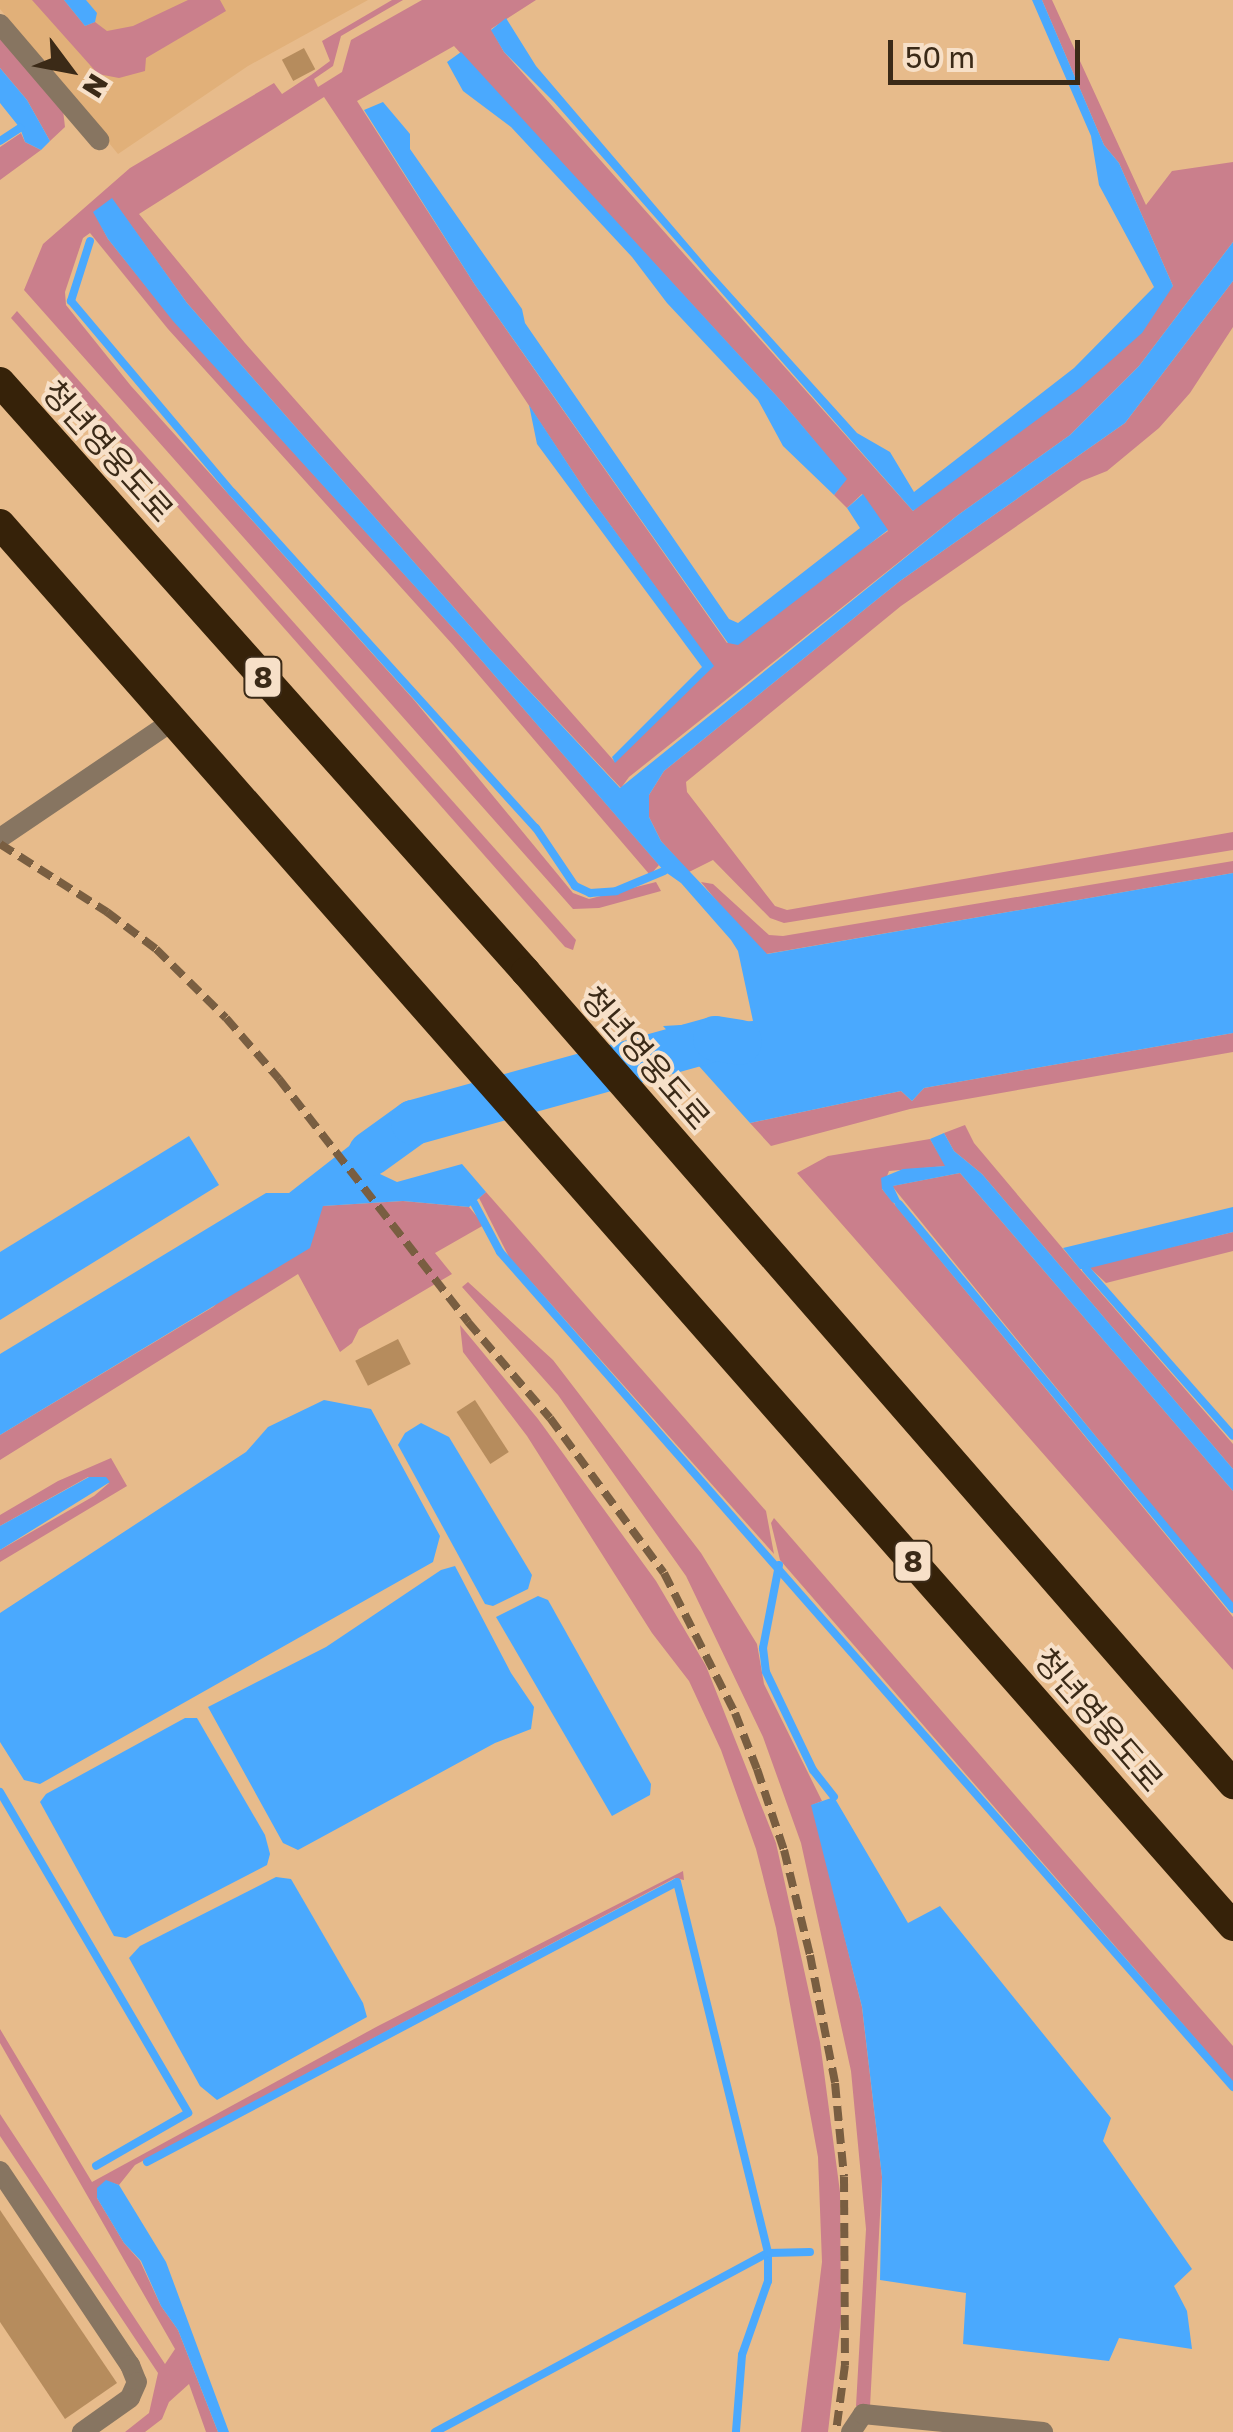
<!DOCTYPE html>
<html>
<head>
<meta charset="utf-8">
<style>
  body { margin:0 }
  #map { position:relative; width:1233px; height:2432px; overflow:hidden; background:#e7bb8b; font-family:"Golos Text","Noto Sans KR",sans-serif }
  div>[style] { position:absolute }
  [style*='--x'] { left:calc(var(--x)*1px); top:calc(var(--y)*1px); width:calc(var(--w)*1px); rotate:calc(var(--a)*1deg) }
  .built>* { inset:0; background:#e1b079 }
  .green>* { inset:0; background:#ca7f8c }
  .water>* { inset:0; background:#4aa9fe }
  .stream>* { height:8px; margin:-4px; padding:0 4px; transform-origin:4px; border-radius:4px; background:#4aa9fe }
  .river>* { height:45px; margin:-22.5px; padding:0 22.5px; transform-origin:22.5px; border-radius:22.5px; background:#4aa9fe }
  .building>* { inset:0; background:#b68c5d; transform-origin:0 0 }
  .minor>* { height:20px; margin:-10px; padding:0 10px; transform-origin:10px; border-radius:10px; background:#877561 }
  .motorway>* { height:30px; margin:-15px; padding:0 15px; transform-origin:15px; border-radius:15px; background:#362209 }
  .rail>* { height:8px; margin-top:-4px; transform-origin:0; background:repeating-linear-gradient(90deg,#795e41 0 15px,transparent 0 23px) }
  span { translate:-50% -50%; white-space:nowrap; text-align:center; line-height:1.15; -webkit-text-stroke:8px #f7e0c8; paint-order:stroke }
  .shield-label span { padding:2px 8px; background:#f7e0c8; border:2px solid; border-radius:8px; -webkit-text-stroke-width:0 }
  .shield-label { font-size:30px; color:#3b2a17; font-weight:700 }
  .street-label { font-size:32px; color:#3b2a17 }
  .north { position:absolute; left:20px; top:20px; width:100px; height:100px; -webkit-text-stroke:8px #f7e0c8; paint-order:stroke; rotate:122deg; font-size:28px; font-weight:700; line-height:40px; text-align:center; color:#3b2a17 }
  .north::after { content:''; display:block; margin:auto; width:35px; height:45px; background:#3b2a17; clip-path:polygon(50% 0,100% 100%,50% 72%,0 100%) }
  .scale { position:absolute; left:888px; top:40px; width:192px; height:45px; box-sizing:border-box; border:5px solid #3b2a17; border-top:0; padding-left:12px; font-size:30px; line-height:35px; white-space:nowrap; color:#3b2a17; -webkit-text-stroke:8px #f7e0c8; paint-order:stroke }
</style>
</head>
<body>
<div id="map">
  <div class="built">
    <i style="clip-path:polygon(0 0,368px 0,248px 66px,118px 154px,0 9px)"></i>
  </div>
  <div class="green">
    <i style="clip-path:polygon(32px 0,64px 0,85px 26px,95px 22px,107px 31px,133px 26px,188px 0,220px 0,226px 11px,146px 58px,145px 71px,119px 78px,98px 74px)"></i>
    <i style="clip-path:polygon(evenodd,392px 0,403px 0,341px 36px,333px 66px,314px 79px,318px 87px,342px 72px,351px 40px,422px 0,536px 0,491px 29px,504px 52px,913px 511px,1173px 286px,1119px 163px,1104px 145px,1042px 0,1052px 0,1146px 205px,1172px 171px,1233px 162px,1233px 242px,1139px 366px,1070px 435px,958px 515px,629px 777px,621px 788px,491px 650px,187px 303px,112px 199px,94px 212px,108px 239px,174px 321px,462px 638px,659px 865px,650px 875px,453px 645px,168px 329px,90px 233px,83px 238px,65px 292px,66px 305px,131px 386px,414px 700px,573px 893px,589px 899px,656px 882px,661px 891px,599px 908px,573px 909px,24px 290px,43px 244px,130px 168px,274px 83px,282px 94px,311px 75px,330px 61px,322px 41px,392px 0,454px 46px,783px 403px,846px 479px,834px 495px,847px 508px,862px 494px,888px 531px,727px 643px,475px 285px,357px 101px,454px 46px,392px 0,324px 97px,587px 493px,713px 666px,615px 762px,245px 343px,139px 214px,324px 97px)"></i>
    <i style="clip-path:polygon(0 35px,63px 110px,65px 127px,50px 141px,27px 100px,0 68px)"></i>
    <i style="clip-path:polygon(21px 133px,25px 142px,41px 150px,0 180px,0 147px)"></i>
    <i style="clip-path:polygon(1233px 281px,1233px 327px,1190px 393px,1159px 428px,1107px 471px,1082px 481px,901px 606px,686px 782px,687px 792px,775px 906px,787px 910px,1233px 832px,1233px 850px,784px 923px,770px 918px,713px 860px,689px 872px,661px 841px,649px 817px,649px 795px,664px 771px,900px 581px,1125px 423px)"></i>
    <i style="clip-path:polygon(17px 311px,576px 940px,573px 950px,565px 947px,11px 318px)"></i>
    <i style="clip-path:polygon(1233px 861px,1233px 873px,766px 954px,744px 934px,701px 882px,713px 884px,769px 935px,783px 936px)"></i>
    <i style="clip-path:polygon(1233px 1033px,1233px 1052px,910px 1109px,771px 1146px,750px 1123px,901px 1091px,912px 1101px,924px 1088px)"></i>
    <i style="clip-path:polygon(965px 1125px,974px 1143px,1080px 1269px,1233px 1444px,1233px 1469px,982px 1174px,954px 1151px,944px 1133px)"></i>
    <i style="clip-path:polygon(930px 1139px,946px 1166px,889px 1171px,882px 1189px,1233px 1617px,1233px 1670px,797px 1173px,828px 1156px)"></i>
    <i style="clip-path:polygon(960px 1173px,1233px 1491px,1233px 1605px,892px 1186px)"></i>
    <i style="clip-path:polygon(486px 1192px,766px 1511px,774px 1554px,509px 1257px,479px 1198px)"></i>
    <i style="clip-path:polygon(403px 1201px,469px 1207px,484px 1225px,435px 1253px,452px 1274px,359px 1329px,352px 1343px,340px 1352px,298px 1274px,0 1460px,0 1435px,213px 1307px,322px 1206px)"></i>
    <i style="clip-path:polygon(1233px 1232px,1233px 1251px,1106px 1283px,1089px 1267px)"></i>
    <i style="clip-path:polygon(468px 1282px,553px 1360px,701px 1553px,757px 1644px,764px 1684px,822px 1801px,812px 1805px,862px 2007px,882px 2177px,870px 2407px,856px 2406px,866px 2229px,851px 2071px,801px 1843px,763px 1737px,686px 1576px,558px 1395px,462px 1287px)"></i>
    <i style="clip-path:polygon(460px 1325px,538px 1419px,656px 1581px,706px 1666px,776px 1843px,820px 2042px,840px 2192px,841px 2319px,828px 2432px,801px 2432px,822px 2262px,818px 2157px,776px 1928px,756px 1849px,721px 1750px,689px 1681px,652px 1633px,527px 1436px,463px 1352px)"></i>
    <i style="clip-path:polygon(111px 1458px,127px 1486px,0 1562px,0 1550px,94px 1496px,109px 1483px,88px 1477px,0 1526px,0 1515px,58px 1481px)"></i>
    <i style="clip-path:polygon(774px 1518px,1233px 2046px,1233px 2082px,780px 1560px,771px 1523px)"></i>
    <i style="clip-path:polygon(683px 1871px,684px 1880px,675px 1878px,135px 2165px,119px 2185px,106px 2181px,97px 2198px,124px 2243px,140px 2261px,161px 2306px,178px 2330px,218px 2432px,206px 2432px,189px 2384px,169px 2402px,162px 2419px,145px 2432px,125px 2432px,149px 2413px,158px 2373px,0 2136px,0 2114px,165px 2364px,175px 2349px,0 2043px,0 2029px,92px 2182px,378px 2026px)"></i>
  </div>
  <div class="water">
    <i style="clip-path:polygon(64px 0,86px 0,97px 13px,95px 22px,85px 26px)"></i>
    <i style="clip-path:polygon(1032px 0,1042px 0,1104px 145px,1119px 163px,1173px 286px,1142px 333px,1080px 388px,913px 511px,554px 102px,504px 52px,491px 30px,506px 18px,536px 66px,711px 271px,857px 433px,890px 452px,914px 492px,1074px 368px,1154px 287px,1099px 185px,1091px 136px)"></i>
    <i style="clip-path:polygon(461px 52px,783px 403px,847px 479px,834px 495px,783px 446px,758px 400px,667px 303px,632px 257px,511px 127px,463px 91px,447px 62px)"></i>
    <i style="clip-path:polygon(0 68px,27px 100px,50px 141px,41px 150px,25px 142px,20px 128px,0 103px)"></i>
    <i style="clip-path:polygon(383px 102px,410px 134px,410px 149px,522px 309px,525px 323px,729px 619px,738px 623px,860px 528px,847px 508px,863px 494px,888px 530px,738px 645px,728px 643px,475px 285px,364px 110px)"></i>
    <i style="clip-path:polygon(112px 198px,187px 303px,491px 650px,620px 788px,958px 515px,1070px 435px,1139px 366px,1233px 242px,1233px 281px,1125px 423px,900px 581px,664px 771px,649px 795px,649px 817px,661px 841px,767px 954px,1233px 873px,1233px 1033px,924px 1088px,912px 1101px,901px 1091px,750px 1123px,663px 1026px,753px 1021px,738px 951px,731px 940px,681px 883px,664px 871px,462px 638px,173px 321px,108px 239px,93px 212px)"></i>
    <i style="clip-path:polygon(529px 405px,587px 493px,714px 666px,615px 763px,612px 757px,702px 667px,537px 444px)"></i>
    <i style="clip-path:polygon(413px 1109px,436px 1135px,370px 1158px,380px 1174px,397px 1182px,462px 1164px,486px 1192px,469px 1207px,403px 1201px,323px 1206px,310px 1248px,0 1435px,0 1354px,266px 1193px,289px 1193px,362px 1136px)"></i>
    <i style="clip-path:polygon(944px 1133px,954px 1151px,982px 1174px,1233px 1469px,1233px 1491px,960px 1173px,893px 1186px,904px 1209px,892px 1202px,882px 1189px,881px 1178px,903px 1169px,945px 1166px,930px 1139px)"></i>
    <i style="clip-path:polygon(189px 1136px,219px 1185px,0 1320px,0 1252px)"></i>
    <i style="clip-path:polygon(1233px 1207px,1233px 1232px,1086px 1269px,1080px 1269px,1063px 1248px)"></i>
    <i style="clip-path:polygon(324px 1400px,371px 1409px,440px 1536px,433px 1562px,40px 1784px,24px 1780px,0 1742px,0 1613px,246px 1452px,268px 1427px)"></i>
    <i style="clip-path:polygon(421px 1423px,449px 1437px,532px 1575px,528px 1589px,493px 1606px,485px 1604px,398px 1445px,405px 1433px)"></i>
    <i style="clip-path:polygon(89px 1477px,106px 1477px,110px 1482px,0 1550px,0 1526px)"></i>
    <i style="clip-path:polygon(455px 1566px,511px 1673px,534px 1707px,531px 1729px,495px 1743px,298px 1850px,283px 1843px,208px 1707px,326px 1647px,441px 1570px)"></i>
    <i style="clip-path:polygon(538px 1596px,548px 1600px,651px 1784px,650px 1795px,612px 1816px,496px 1617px)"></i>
    <i style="clip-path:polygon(185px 1718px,197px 1718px,265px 1835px,270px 1854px,267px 1865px,126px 1938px,114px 1936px,40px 1802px,46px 1794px)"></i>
    <i style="clip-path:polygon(834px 1797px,908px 1923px,940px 1906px,1111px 2118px,1103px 2141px,1192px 2269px,1174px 2286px,1187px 2311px,1192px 2349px,1119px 2338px,1109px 2361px,963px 2344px,966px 2293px,880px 2280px,882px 2177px,862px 2007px,811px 1805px)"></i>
    <i style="clip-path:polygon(276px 1877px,291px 1879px,363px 2003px,367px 2017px,217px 2100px,200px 2086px,129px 1958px,140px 1946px)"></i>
    <i style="clip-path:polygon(106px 2180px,119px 2185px,166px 2262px,229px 2432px,218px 2432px,178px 2330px,161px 2306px,141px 2261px,124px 2243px,97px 2198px,97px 2188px)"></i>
  </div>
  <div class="stream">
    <i style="--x:0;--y:141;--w:24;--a:-33"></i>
    <i style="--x:90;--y:241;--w:63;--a:107.6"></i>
    <i style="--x:71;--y:301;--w:250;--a:49.9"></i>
    <i style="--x:232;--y:492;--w:453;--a:47.9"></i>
    <i style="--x:536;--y:828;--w:70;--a:56.1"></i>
    <i style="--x:575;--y:886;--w:17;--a:25"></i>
    <i style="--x:590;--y:893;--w:26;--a:-4"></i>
    <i style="--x:616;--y:891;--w:52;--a:-22.6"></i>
    <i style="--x:474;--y:1203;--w:55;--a:62"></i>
    <i style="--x:500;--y:1252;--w:1111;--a:48.72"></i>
    <i style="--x:899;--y:1204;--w:525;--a:50.49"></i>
    <i style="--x:1086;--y:1269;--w:222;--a:48.6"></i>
    <i style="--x:779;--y:1565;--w:85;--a:100.9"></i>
    <i style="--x:763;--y:1648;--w:24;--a:83"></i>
    <i style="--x:766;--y:1672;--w:109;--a:64.4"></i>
    <i style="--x:813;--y:1770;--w:34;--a:52"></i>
    <i style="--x:0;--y:1792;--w:372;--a:59.6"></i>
    <i style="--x:188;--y:2113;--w:106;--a:150.1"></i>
    <i style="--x:147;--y:2162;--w:599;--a:-27.85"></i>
    <i style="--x:677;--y:1882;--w:382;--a:76.2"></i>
    <i style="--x:768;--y:2253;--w:28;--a:90"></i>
    <i style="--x:768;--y:2281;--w:78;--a:109.4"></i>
    <i style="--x:742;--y:2355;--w:77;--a:94.5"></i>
    <i style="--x:435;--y:2432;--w:378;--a:-28.3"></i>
    <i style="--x:768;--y:2253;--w:42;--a:-1.4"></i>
  </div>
  <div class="river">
    <i style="--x:370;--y:1153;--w:53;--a:-35.8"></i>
    <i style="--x:413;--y:1122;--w:313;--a:-15.5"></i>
    <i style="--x:715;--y:1038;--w:24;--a:9"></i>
  </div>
  <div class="building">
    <i style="left:304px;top:48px;width:24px;height:25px;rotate:62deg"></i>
    <i style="left:398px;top:1339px;width:28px;height:48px;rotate:63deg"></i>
    <i style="left:475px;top:1400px;width:62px;height:22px;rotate:57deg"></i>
    <i style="clip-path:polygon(0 2210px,117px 2383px,65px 2419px,0 2322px)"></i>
  </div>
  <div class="minor">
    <i style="--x:0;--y:24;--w:153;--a:49.5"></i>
    <i style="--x:0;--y:838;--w:209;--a:-34.1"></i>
    <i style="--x:0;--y:2171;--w:234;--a:56.2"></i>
    <i style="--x:130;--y:2365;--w:18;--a:68"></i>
    <i style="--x:137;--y:2382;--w:17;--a:114"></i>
    <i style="--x:130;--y:2398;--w:59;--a:144.7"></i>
    <i style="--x:851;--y:2432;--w:22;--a:-56"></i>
    <i style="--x:863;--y:2414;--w:181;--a:5.7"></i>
  </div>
  <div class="motorway">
    <i style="--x:0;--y:382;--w:790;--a:48.28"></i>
    <i style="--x:526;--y:972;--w:1077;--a:48.95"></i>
    <i style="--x:0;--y:524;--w:1867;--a:48.67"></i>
  </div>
  <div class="rail">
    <i style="--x:0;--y:844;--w:127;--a:32.4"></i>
    <i style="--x:107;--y:912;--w:61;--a:37.1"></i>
    <i style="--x:156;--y:949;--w:98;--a:44.6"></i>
    <i style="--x:226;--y:1018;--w:81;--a:49"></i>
    <i style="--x:279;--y:1079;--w:308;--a:52.1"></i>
    <i style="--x:468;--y:1322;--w:126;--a:49.5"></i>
    <i style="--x:550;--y:1418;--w:192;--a:53.7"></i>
    <i style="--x:664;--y:1573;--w:157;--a:63.1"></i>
    <i style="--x:735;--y:1713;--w:60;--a:68.6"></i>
    <i style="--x:757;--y:1769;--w:85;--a:71.6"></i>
    <i style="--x:784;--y:1850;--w:108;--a:76.1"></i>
    <i style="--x:810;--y:1955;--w:130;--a:78.9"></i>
    <i style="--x:835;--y:2083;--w:94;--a:84.5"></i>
    <i style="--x:844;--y:2177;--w:188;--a:89.7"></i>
    <i style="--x:845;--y:2365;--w:68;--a:97.7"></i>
  </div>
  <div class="shield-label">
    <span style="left:263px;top:677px">8</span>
    <span style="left:913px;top:1561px">8</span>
  </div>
  <div class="street-label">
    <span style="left:108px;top:451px;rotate:48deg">청년영웅도로</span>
    <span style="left:646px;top:1058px;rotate:49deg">청년영웅도로</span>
    <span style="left:1099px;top:1720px;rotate:49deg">청년영웅도로</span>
  </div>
  <div class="north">N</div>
  <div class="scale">50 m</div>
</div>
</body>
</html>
